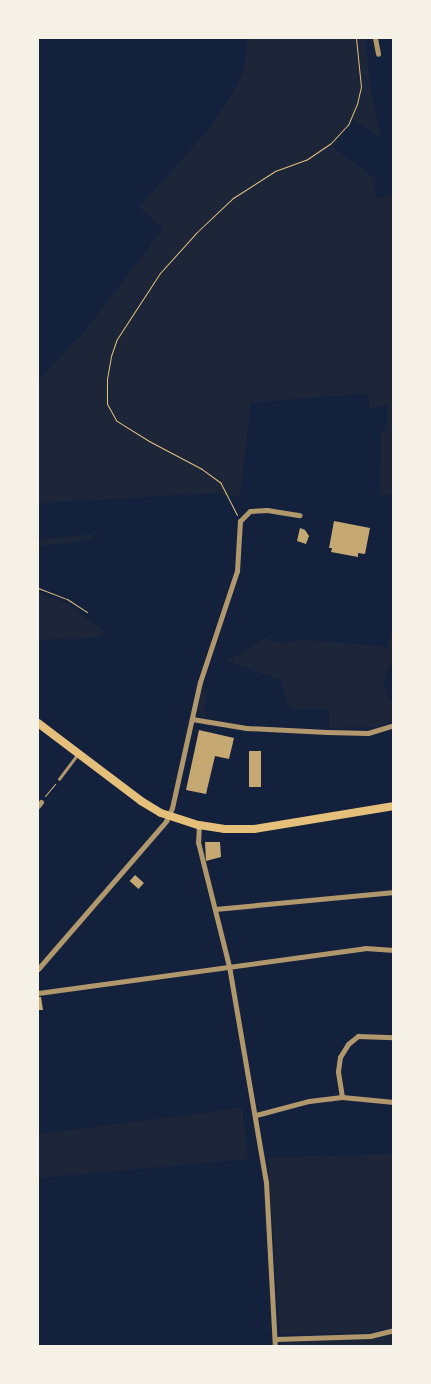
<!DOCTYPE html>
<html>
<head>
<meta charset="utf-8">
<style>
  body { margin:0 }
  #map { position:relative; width:431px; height:1384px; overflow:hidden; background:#14213d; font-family:Rubik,sans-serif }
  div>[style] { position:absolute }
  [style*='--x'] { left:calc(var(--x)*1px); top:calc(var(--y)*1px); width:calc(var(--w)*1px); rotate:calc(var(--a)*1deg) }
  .green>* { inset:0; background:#1d2539 }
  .building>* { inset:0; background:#c6a872; transform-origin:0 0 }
  .path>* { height:1px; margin:-0.5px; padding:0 0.5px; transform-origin:0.5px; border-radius:0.5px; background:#e5c07b }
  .service>* { height:2.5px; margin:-1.25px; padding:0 1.25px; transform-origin:1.25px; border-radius:1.25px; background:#b1986c }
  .minor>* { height:5px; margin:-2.5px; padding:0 2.5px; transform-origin:2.5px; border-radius:2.5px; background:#b1986c }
  .primary>* { height:8px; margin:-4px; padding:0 4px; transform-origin:4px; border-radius:4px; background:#e5c07b }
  span { translate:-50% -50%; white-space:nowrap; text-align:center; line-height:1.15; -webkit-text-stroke:4.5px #f6f1e7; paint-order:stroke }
  .frame { position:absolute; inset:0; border:39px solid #f6f1e7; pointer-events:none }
</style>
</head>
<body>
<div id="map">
  <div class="green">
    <i style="clip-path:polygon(248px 38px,365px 38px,371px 90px,381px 138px,353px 119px,333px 147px,376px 179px,374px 192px,378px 199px,393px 194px,393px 495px,380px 495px,381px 432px,387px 424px,387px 405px,369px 409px,368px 393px,251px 403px,240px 496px,226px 496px,217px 493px,38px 503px,38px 381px,84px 332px,163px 229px,139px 207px,210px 128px,228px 100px,239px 82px,244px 65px)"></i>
    <i style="clip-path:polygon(92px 534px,93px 539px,38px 547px,38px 540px)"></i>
    <i style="clip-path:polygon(38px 593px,68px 604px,103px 631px,103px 637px,38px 640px)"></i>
    <i style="clip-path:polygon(393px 626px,393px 661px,383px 680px,389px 702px,393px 701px,393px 721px,378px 727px,329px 728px,329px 709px,290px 709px,280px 679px,227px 661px,265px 638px,281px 644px,301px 639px,387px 647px)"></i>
    <i style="clip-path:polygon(208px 690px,203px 710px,206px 711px,205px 717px,201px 716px,198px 708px,202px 691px)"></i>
    <i style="clip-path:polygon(242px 1108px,248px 1159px,38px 1178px,38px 1134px)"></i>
    <i style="clip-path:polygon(393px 1154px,393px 1327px,368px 1333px,280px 1335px,268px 1158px)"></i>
    <i style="clip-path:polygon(393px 1334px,393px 1346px,280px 1346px,281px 1339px)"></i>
  </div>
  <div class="building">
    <i style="clip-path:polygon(334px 521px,370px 528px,365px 554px,358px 553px,358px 557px,331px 552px,332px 548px,329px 548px)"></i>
    <i style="clip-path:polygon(300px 528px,305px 530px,309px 536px,306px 544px,297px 541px)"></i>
    <i style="clip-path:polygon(199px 730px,234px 738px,229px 759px,215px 756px,206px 794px,186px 790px)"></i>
    <i style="left:249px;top:751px;width:12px;height:36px"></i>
    <i style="clip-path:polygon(205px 842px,220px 842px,221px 857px,206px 861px)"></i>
    <i style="left:135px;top:875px;width:12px;height:8px;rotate:42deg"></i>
    <i style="clip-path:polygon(38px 997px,41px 997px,43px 1010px,38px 1010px)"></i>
  </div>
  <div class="path">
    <i style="--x:237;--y:515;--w:36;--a:-117"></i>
    <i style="--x:221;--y:483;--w:24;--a:-144"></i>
    <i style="--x:202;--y:469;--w:60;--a:-152.2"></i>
    <i style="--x:149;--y:441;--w:39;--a:-148"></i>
    <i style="--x:116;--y:420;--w:18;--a:-119"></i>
    <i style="--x:107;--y:404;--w:25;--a:-90"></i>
    <i style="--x:107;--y:379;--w:23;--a:-80"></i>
    <i style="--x:111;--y:356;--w:18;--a:-71"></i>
    <i style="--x:117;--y:339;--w:79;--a:-56.9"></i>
    <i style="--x:160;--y:273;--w:55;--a:-47.9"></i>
    <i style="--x:197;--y:232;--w:50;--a:-43.4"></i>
    <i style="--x:233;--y:198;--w:50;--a:-32.7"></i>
    <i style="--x:275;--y:171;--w:33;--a:-20"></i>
    <i style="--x:306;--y:160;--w:29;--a:-34"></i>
    <i style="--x:330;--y:144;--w:26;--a:-47"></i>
    <i style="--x:348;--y:125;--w:23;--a:-67"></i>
    <i style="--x:357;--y:104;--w:17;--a:-77"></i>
    <i style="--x:361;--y:87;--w:49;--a:-95.8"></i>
    <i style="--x:38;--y:588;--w:31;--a:21"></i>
    <i style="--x:67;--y:599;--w:24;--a:33"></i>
    <i style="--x:45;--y:796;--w:16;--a:-50"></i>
  </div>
  <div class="service">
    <i style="--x:59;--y:779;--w:31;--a:-53"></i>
  </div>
  <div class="minor">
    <i style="--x:375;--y:38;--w:16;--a:79"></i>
    <i style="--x:192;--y:719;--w:55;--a:9.5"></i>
    <i style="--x:246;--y:728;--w:81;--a:2.8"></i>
    <i style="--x:327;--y:732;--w:41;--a:1.4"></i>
    <i style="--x:368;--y:733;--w:27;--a:-17"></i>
    <i style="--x:38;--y:806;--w:5;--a:-53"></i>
    <i style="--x:199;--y:825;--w:17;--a:93"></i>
    <i style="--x:198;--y:842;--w:128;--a:76"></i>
    <i style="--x:229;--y:966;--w:219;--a:80.3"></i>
    <i style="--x:266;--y:1182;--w:164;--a:86.9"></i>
    <i style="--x:215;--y:909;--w:180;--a:-5.4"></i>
    <i style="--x:38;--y:969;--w:196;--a:-49.1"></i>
    <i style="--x:166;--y:821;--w:14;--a:-65"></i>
    <i style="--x:172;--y:808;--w:129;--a:-77.5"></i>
    <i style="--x:200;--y:682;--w:117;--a:-71.6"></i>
    <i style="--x:237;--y:571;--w:50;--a:-86.6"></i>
    <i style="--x:240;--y:521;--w:14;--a:-45"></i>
    <i style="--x:250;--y:511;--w:17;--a:-3"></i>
    <i style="--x:267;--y:510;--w:33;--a:9"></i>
    <i style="--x:38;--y:993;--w:330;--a:-7.8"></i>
    <i style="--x:365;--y:948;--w:29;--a:4"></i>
    <i style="--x:342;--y:1097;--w:26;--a:-99"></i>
    <i style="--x:338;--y:1071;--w:14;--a:-82"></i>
    <i style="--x:340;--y:1057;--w:15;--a:-58"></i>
    <i style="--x:348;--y:1044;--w:13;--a:-39"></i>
    <i style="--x:358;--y:1036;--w:36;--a:2"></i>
    <i style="--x:256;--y:1115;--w:55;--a:-14.8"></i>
    <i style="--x:309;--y:1101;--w:33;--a:-7"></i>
    <i style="--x:342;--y:1097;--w:52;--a:5.5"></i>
    <i style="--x:276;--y:1339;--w:94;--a:-1.8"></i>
    <i style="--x:370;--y:1336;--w:25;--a:-14"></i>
  </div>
  <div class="primary">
    <i style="--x:38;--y:723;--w:129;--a:37.1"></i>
    <i style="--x:141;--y:801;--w:23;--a:31"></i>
    <i style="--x:161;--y:813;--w:40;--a:18"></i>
    <i style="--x:199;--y:825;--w:26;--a:9"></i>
    <i style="--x:225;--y:829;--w:29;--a:0"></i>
    <i style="--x:254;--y:829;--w:142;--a:-9.3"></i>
  </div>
  <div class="frame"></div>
</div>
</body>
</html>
